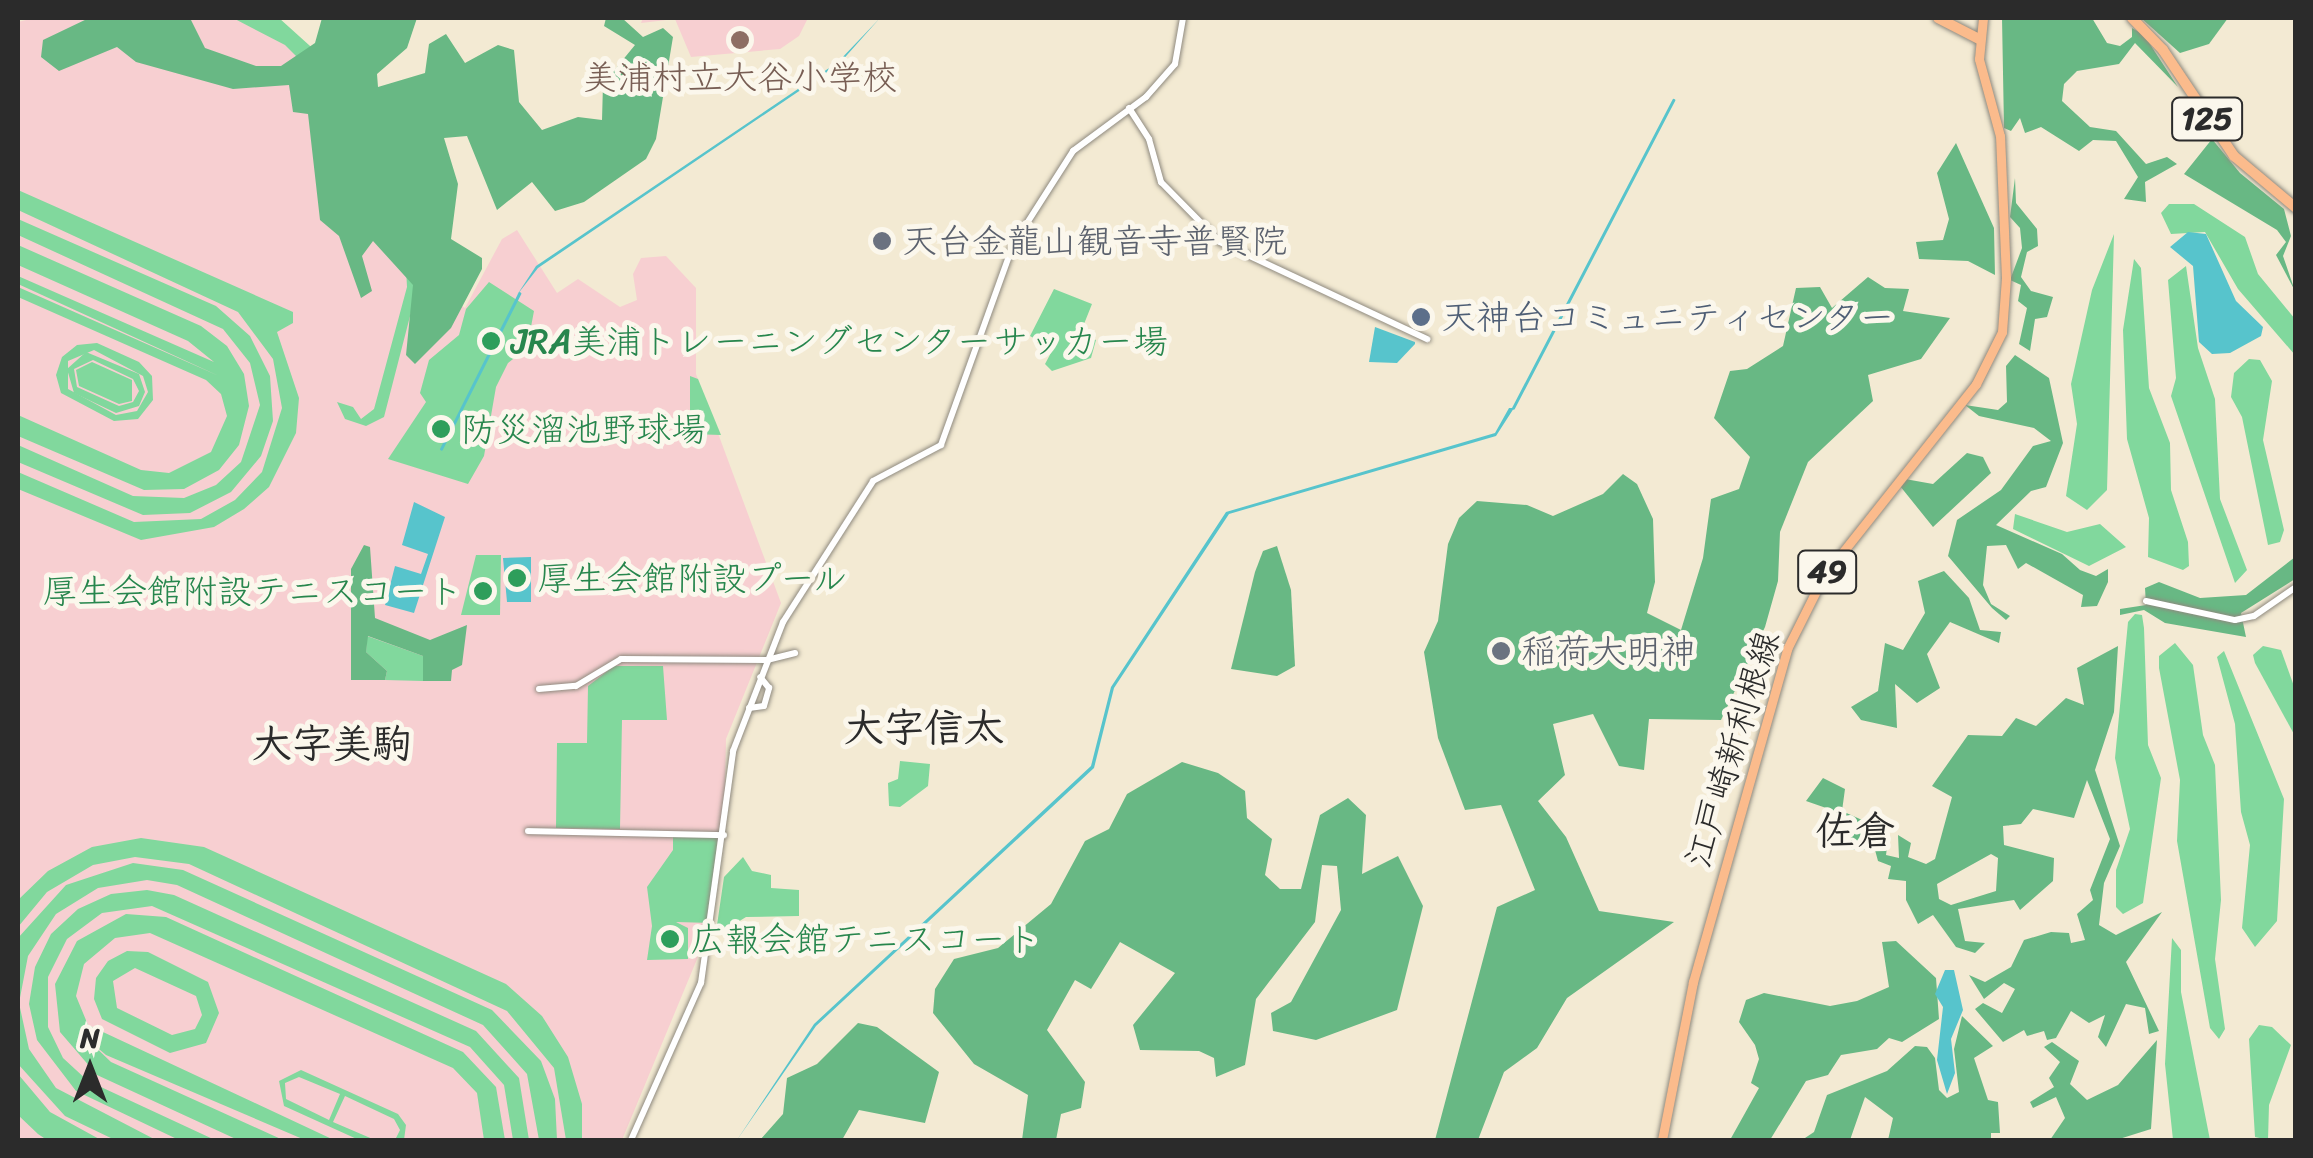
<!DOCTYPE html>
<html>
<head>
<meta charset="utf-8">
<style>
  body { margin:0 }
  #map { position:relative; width:2313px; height:1158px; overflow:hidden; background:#f3ead3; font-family:Sriracha,"Klee One",sans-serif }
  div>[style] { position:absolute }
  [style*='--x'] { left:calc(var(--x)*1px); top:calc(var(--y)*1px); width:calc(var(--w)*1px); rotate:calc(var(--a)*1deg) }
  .built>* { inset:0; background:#f7cfd1 }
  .green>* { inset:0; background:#81d89d }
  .forest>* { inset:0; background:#68b884 }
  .water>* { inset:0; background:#57c4cc }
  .stream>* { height:2.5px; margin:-1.25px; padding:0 1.25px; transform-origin:1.25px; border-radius:1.25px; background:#57c4cc }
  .roads { filter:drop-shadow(0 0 2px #8f8a7f) drop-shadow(0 0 2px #8f8a7f) }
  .tertiary>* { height:6px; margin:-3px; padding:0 3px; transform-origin:3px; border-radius:3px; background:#fff }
  .primary>* { height:9px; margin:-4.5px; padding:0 4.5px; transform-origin:4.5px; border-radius:4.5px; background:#fbbb8c }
  .trunk>* { height:10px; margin:-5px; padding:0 5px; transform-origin:5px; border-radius:5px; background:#fbbb8c }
  .dots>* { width:28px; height:28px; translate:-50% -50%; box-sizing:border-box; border:5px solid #fbf7ec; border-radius:50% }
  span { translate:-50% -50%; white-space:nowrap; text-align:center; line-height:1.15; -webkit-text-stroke:10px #fbf7ec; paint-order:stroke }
  .shield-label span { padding:2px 8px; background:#fbf7ec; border:2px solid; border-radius:8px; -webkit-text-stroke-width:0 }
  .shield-label { font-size:32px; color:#2b2b2b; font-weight:700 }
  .education-label { font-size:35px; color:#785e54 }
  .worship-label { font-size:35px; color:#5b616d }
  .left { translate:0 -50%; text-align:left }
  .service-label { font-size:35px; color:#4e5e75 }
  .leisure-label { font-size:35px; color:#27864d }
  .right { translate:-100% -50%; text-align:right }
  .street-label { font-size:35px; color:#2b2b2b }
  .quarter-label { font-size:40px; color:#2b2b2b; font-weight:700 }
  .frame { position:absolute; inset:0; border:20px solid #2b2b2b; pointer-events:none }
  .north { position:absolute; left:40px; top:1018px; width:100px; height:100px; -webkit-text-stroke:8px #fbf7ec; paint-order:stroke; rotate:0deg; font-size:28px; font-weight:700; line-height:40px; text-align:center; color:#2b2b2b }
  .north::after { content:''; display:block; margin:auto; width:35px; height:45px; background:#2b2b2b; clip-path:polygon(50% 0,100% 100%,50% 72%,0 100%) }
</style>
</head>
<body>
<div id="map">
  <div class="built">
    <i style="clip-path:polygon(34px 18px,259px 18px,303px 48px,416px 274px,465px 308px,502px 239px,517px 230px,557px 293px,578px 279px,620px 307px,637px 300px,633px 274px,641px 258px,666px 256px,696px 288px,696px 374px,781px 603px,726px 739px,724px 835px,712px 923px,622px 1140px,18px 1140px,18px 22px)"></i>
    <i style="clip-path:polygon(643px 18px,808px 18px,799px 36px,780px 49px,691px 57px,675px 19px,641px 23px)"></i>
  </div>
  <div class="green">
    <i style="clip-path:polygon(233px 18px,279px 18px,340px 73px,369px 120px,413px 226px,416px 293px,384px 417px,366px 426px,345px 419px,337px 402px,353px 407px,361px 419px,374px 409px,407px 287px,405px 249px,349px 116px,331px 91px,285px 45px)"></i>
    <i style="clip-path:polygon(18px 190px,293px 312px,293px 323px,277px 332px,299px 398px,296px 433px,269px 487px,244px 509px,214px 527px,141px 540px,18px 489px,18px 472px,134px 522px,201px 519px,235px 500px,262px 472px,282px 408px,273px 359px,238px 312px,18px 210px)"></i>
    <i style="clip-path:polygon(2169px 204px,2194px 204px,2245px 237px,2258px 274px,2295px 319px,2295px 355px,2238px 289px,2205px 232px,2171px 234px,2161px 213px)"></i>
    <i style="clip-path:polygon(18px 219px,216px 306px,250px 336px,270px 376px,273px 421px,261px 456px,231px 492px,190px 513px,143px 515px,18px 462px,18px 445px,133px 496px,184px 498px,216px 485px,241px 462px,260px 405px,250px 363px,223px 329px,18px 235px)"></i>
    <i style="clip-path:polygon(2114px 234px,2107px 490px,2087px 510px,2066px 496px,2077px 424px,2071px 384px,2092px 290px)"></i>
    <i style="clip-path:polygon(18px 245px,201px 326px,227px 346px,244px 374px,249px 406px,239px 445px,219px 470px,184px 489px,144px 490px,18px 436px,18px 415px,141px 470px,169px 473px,211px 452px,227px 416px,221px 394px,206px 380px,18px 297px,18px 287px,219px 376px,18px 284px,18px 276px,214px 362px,188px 341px,18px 265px)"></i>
    <i style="clip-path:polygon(2134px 259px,2141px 268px,2149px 388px,2170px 443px,2171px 490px,2188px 542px,2189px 566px,2183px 570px,2148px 557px,2149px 518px,2127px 439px,2123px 330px)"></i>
    <i style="clip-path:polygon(2186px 266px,2198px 348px,2215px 399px,2220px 499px,2247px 570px,2235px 583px,2171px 396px,2176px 378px,2168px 280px)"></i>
    <i style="clip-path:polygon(489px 282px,534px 311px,527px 348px,508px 363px,496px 387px,484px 456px,468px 484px,388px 459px,426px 402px,420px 393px,429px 360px,459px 335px,466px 309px)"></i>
    <i style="clip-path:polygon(1054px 289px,1092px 304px,1080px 334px,1096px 340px,1091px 358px,1052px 371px,1045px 364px,1053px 349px,1030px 336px)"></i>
    <i style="clip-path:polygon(evenodd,97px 343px,139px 362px,152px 376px,153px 400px,138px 419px,114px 421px,61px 393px,56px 375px,62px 357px,77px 345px,97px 343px,94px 350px,143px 376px,148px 392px,137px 411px,116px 415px,68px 389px,68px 361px,94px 350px)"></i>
    <i style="clip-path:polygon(evenodd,86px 352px,139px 374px,145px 392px,139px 406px,116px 413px,74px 393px,67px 369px,86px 352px,93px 360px,133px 379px,139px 391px,133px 402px,119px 406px,77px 387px,74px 369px,93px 360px)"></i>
    <i style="clip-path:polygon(2249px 359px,2260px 360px,2272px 381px,2263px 440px,2284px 530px,2280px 542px,2268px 545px,2242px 417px,2231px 397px,2234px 373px)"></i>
    <i style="clip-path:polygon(92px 362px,132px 380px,132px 401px,119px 404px,79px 386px,76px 370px)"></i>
    <i style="clip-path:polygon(690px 376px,698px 379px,721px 435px,690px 434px)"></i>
    <i style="clip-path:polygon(2015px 514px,2067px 532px,2100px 524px,2126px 547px,2089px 566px,2013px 529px)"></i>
    <i style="clip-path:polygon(476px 555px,501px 555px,500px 615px,461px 615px)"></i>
    <i style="clip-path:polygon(2135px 614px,2142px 615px,2144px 628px,2148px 745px,2161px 778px,2143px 903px,2123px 914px,2116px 907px,2116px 870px,2130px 829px,2115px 758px,2128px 622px)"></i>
    <i style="clip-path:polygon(367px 636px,423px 656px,423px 681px,385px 680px,387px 671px,366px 652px)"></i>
    <i style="clip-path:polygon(2175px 643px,2193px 665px,2203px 735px,2215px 765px,2221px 900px,2215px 959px,2225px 1029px,2219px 1039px,2210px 1028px,2177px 841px,2180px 780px,2159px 668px,2159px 656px)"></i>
    <i style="clip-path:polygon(2263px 646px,2281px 650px,2295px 689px,2295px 736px,2255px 663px,2253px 655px)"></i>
    <i style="clip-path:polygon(2224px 651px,2284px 799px,2277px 921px,2255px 947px,2242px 928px,2250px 845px,2241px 812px,2235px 724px,2217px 657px)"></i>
    <i style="clip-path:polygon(614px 666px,663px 666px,667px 720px,622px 720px,620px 829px,556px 828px,557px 743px,587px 743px,588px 686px)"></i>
    <i style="clip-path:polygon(900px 761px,930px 764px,928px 786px,900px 807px,889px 806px,888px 783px,898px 779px)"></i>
    <i style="clip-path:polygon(673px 834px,724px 835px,712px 923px,676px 922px,688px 928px,688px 959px,647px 960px,652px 926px,647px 887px,673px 850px)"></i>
    <i style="clip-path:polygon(141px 838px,204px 847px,506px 984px,542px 1016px,568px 1057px,582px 1104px,582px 1140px,566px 1140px,554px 1068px,507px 1011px,189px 864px,135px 857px,93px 865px,47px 892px,18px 927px,18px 900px,48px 871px,92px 847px)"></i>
    <i style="clip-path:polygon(743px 857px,752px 871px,771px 875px,771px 888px,799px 890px,799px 916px,746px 917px,725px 930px,717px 925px,724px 877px)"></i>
    <i style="clip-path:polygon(133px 863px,183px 870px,492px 1010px,541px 1061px,555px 1099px,557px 1140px,539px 1140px,527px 1074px,483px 1025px,177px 885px,147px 880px,98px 888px,56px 914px,28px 956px,19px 1003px,29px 1049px,56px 1088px,156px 1140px,115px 1140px,65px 1116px,18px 1064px,18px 938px,66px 885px)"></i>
    <i style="clip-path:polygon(147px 890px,174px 895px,476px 1031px,519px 1078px,529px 1140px,513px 1140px,504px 1085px,470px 1047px,152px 906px,102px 913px,67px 939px,48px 977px,48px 1027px,63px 1058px,88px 1081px,215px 1140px,179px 1140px,76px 1091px,37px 1040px,29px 1004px,35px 967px,51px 934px,78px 909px,111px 894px)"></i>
    <i style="clip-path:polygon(126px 914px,166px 917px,463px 1052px,496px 1087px,505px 1140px,484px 1140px,477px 1093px,453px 1068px,150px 933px,115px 938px,84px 964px,76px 996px,88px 1025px,334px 1140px,305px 1140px,106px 1055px,86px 1038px,111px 1062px,283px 1140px,238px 1140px,97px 1075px,60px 1032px,55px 984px,77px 941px)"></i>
    <i style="clip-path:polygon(2172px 938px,2181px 950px,2181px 992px,2210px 1140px,2173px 1140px,2165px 1064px)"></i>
    <i style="clip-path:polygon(evenodd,127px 951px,148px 952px,208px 982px,219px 1013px,206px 1043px,170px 1053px,102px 1019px,94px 999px,96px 978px,108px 961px,127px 951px,135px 968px,196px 996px,202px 1015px,195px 1029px,172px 1035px,117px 1008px,113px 981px,135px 968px)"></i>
    <i style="clip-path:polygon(2259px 1025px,2272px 1027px,2291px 1045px,2269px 1105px,2268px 1140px,2255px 1137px,2249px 1039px)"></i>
    <i style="clip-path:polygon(evenodd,301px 1070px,398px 1114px,406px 1125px,404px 1140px,395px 1140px,400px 1130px,394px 1119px,345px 1096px,333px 1122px,375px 1140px,359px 1140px,284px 1106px,279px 1081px,301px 1070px,299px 1077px,340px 1094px,329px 1120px,286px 1099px,285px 1083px,299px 1077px)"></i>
    <i style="clip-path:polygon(18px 1074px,50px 1112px,101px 1140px,47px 1140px,38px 1134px,18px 1115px)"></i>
  </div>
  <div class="forest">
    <i style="clip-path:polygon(89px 18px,190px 18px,205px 48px,256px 66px,281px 66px,315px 43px,322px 18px,417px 18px,407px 48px,377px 74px,378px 87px,425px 73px,429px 44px,446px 34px,465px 63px,498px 45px,514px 50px,519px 102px,542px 130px,578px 117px,602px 120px,603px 84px,635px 45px,604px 26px,606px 18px,622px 18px,643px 37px,663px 28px,673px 37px,656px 139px,646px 159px,584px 202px,555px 211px,532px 182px,497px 210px,467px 136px,444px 138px,458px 184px,451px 239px,482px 258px,482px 269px,451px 328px,415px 364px,406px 355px,413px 285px,373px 241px,362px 256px,372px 291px,361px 298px,339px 236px,320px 220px,308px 114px,293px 112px,289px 85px,233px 89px,136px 62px,117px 47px,59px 71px,41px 57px,43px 40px)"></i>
    <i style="clip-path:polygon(2002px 18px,2092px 18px,2107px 43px,2120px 46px,2132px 37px,2132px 28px,2144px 35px,2178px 87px,2135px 43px,2119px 64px,2077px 71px,2064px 84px,2062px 101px,2090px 127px,2116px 131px,2146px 164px,2167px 157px,2177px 164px,2145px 182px,2146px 202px,2124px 199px,2138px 177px,2116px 141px,2093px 140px,2079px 151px,2041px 127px,2025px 133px,2020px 118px,2011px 131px,2004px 128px)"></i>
    <i style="clip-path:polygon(2141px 18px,2228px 18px,2209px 44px,2180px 53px)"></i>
    <i style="clip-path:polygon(2212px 139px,2240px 173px,2284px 209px,2291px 236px,2283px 256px,2295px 291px,2276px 255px,2286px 242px,2277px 230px,2184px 174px)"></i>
    <i style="clip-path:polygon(1956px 143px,1994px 228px,1995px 275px,1968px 261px,1919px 259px,1916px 242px,1943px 240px,1949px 219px,1937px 173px)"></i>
    <i style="clip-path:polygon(2015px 178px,2016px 203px,2037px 229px,2038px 246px,2027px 252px,2021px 277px,2031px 291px,2053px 297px,2047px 317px,2035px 319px,2030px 351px,2019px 344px,2027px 308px,2018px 301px,2021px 285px,2010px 280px,2022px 248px,2020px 228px,2010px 217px)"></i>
    <i style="clip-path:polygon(1868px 277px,1885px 288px,1909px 289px,1903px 311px,1950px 318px,1921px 359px,1868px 375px,1873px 401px,1808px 462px,1780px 532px,1778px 581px,1765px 627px,1721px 720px,1649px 719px,1644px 770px,1619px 766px,1593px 714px,1553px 724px,1565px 775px,1538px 801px,1566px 837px,1599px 911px,1674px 922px,1567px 998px,1537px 1048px,1504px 1072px,1478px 1140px,1435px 1140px,1497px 907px,1535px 890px,1501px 805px,1465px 810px,1438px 738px,1424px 652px,1438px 621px,1448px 544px,1459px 518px,1477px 501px,1527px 505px,1553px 516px,1603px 494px,1623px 474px,1637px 484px,1653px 519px,1655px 582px,1647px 613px,1681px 630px,1703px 558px,1711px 499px,1739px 489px,1750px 457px,1714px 418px,1730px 371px,1747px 369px,1783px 346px,1796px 288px,1820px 287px,1832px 308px)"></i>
    <i style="clip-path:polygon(2015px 355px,2049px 378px,2063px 443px,2046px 487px,2031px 491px,1996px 525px,2062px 554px,2080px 570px,2096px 576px,2108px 569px,2108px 582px,2097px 606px,2081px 607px,2083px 595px,2026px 563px,2018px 569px,2006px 545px,1987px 546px,1983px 585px,1991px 604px,2010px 616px,2006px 620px,1992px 608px,1948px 556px,1957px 520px,2001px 490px,2033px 446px,2051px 441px,2034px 428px,1979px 416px,1965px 405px,1998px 410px,2007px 402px,2006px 366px)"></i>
    <i style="clip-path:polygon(1967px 453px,1983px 457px,1991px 473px,1933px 527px,1900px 486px,1905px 479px,1933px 484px)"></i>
    <i style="clip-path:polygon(364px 545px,370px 547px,375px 618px,430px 640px,467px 625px,462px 665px,452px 670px,451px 681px,423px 681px,423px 656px,368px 636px,366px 652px,387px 671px,385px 680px,351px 680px,351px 569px)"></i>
    <i style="clip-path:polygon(1277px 546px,1291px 590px,1295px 666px,1277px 676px,1231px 669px,1255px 572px,1263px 551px)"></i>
    <i style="clip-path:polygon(2295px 557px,2295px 579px,2241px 613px,2246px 637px,2165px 623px,2144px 610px,2120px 615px,2120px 609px,2146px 605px,2145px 588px,2159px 582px,2200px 598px,2246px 595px)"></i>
    <i style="clip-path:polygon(1944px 571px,1969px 598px,1980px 630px,2001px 632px,1999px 643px,1950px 622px,1927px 654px,1940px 688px,1917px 703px,1895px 684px,1897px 728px,1861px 720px,1851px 707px,1878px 691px,1885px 643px,1903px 650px,1925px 613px,1918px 581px)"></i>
    <i style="clip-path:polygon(evenodd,2118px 646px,2114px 712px,2095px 770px,2120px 846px,2104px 883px,2099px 925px,2116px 935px,2162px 912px,2126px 962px,2159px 1031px,2149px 1034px,2145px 1008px,2126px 1004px,2106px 1047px,2098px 1037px,2105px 1015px,2089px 1023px,2071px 1011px,2056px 1038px,2047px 1040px,2044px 1031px,2027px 1036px,2024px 1030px,2003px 1042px,1975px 1009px,1983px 1003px,2002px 1013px,2015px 989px,2004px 983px,1984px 999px,1969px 975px,1985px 982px,2011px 967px,2024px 940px,2051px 932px,2069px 933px,2071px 943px,2085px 940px,2077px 914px,2093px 900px,2090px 890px,2110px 839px,2087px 780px,2074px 818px,2033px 809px,2021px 824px,2003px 826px,2004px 845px,2054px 858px,2053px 881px,2020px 910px,2014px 900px,1958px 909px,1965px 941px,1985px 943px,1975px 953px,1956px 947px,1933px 915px,1918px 924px,1906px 900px,1906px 881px,1888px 879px,1891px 866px,1878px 861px,1875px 850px,1851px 850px,1850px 827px,1833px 826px,1829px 809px,1806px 801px,1823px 778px,1845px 789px,1842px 811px,1889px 832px,1886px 855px,1899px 858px,1898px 835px,1911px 843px,1908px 857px,1926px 864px,1935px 859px,1952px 797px,1932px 786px,1968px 735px,2002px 736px,2016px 718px,2036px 726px,2066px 698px,2084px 705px,2077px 668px,2118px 646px,1991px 854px,1998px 858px,1996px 891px,1951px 905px,1939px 899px,1937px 884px,1991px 854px)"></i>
    <i style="clip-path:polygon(1182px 762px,1218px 773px,1245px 791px,1247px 818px,1272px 839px,1265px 875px,1280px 889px,1301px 889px,1320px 815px,1348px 798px,1366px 815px,1362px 874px,1398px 856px,1423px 906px,1397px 1010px,1316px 1040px,1273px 1031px,1271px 1013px,1291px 1002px,1341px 910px,1337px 866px,1322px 865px,1315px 922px,1256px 999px,1245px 1065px,1216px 1077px,1214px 1058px,1199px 1051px,1140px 1050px,1133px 1025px,1175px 973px,1120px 942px,1091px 989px,1075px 980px,1047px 1030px,1085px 1082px,1081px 1108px,1061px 1114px,1056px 1140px,1022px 1140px,1028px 1095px,974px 1064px,933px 1013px,935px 989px,954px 959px,998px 948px,1051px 904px,1085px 841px,1109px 829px,1127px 794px)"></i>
    <i style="clip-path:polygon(1896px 941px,1936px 978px,1939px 1019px,1902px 1042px,1889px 1038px,1877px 1049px,1841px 1055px,1828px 1075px,1806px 1081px,1770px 1140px,1730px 1140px,1759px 1088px,1751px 1083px,1759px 1059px,1755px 1045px,1739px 1022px,1746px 1000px,1764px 993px,1830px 1006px,1857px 1001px,1889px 987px,1882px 942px)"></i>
    <i style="clip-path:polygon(1962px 1016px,1993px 1046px,1974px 1058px,1988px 1100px,1998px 1102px,2000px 1133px,1991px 1133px,1991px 1140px,1888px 1140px,1893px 1118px,1865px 1097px,1850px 1140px,1802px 1140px,1814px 1132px,1827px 1095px,1887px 1071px,1915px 1046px,1927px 1047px,1935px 1058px,1939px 1090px,1947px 1098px,1959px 1092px,1954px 1049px)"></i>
    <i style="clip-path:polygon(858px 1023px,877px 1027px,939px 1072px,925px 1123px,859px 1110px,842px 1140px,760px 1140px,783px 1114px,787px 1078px,817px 1064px)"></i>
    <i style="clip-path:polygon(2157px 1040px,2151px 1129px,2116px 1140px,2050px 1140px,2065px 1118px,2056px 1097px,2033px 1108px,2030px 1102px,2054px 1087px,2049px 1078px,2060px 1062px,2044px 1047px,2052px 1042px,2079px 1061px,2070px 1084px,2087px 1100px,2118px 1085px)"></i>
  </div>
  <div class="water">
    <i style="clip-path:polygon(880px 18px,839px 64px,538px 268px,517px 295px,536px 266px,838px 62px)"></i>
    <i style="clip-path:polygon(2188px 232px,2206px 234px,2236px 301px,2263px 327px,2261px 336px,2230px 353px,2212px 354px,2199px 342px,2193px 266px,2170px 247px)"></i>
    <i style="clip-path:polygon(1375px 327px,1415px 342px,1415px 344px,1397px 363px,1369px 362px)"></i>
    <i style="clip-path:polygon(1509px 408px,1514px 408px,1496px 436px,1229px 514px,1114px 688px,1094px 768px,816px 1026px,737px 1140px,814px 1024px,1091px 766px,1111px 687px,1226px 512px,1495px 433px)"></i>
    <i style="clip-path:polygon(414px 502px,445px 517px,414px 613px,385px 605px,395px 566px,421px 574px,428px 554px,402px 545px)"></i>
    <i style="clip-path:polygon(531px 557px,531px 602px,507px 602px,503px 558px)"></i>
    <i style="clip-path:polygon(1945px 970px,1954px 970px,1963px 1010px,1951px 1039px,1955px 1073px,1947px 1094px,1937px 1060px,1943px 1007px,1935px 994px)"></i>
  </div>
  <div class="stream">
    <i style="--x:1513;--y:408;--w:347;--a:-62.5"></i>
    <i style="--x:441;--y:449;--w:174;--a:-63.3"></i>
  </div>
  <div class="roads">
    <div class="tertiary">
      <i style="--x:1129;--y:108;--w:37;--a:57"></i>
      <i style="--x:1149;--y:139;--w:45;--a:74.4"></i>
      <i style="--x:1161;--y:182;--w:84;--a:45.5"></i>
      <i style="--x:1220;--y:242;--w:229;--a:25.1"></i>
      <i style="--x:2146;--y:601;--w:91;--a:12.1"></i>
      <i style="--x:2235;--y:620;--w:19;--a:-12"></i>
      <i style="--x:2254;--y:616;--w:51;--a:-34.6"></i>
      <i style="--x:539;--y:689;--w:37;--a:-5"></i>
      <i style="--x:576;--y:686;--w:52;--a:-31"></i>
      <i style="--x:621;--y:659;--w:146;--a:0.4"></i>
      <i style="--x:767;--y:660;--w:29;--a:-14"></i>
      <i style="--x:749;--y:708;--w:15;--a:-8"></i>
      <i style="--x:764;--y:706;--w:19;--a:-74"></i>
      <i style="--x:769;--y:688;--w:14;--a:-129"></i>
      <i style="--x:528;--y:831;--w:196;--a:1.2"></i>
      <i style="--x:631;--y:1140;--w:172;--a:-66"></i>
      <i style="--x:701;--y:983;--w:234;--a:-82.1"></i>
      <i style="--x:733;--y:751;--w:138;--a:-68.8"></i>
      <i style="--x:783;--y:622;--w:167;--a:-57.4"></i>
      <i style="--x:873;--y:481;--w:77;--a:-27.9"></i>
      <i style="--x:941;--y:445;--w:213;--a:-70.2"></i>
      <i style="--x:1013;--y:245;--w:112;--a:-57.4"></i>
      <i style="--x:1073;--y:151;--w:91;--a:-36.5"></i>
      <i style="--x:1146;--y:97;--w:44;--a:-48.7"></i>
      <i style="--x:1175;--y:64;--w:47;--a:-80.1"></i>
    </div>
    <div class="primary">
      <i style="--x:1662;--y:1140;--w:161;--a:-78.9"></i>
      <i style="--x:1693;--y:982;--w:346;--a:-74.2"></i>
      <i style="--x:1787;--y:649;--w:80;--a:-63.4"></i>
      <i style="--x:1823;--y:577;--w:246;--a:-51.6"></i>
      <i style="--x:1976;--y:384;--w:58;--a:-63.4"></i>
      <i style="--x:2002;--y:332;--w:54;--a:-85.8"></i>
      <i style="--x:2006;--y:278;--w:142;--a:-92.4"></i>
      <i style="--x:2000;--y:136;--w:80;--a:-105.3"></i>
      <i style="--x:1979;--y:59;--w:41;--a:-84.4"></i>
    </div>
    <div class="trunk">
      <i style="--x:1938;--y:18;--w:46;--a:27.1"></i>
      <i style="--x:2132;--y:18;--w:45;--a:45.9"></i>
      <i style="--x:2163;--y:50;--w:128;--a:56.2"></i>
      <i style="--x:2234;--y:156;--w:81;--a:40"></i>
    </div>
  </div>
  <div class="dots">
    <i style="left:740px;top:40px;background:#8d6e63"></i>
    <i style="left:882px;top:241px;background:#6b7280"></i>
    <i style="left:1421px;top:317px;background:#5c6f8a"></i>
    <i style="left:491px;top:341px;background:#2e9e5b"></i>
    <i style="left:441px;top:429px;background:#2e9e5b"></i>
    <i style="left:517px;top:578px;background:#2e9e5b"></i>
    <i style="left:483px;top:591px;background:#2e9e5b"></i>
    <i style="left:1501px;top:651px;background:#6b7280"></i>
    <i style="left:670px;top:939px;background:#2e9e5b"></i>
  </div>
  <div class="shield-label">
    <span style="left:2207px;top:119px">125</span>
    <span style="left:1827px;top:572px">49</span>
  </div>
  <div class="education-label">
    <span style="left:740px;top:77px">美浦村立大谷小学校</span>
  </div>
  <div class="worship-label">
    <span class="left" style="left:902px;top:241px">天台金龍山観音寺普賢院</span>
    <span class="left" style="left:1521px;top:651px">稲荷大明神</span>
  </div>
  <div class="service-label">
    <span class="left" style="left:1441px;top:317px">天神台コミュニティセンター</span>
  </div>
  <div class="leisure-label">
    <span class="left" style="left:511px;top:341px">JRA美浦トレーニングセンターサッカー場</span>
    <span class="left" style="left:461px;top:429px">防災溜池野球場</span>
    <span class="left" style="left:537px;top:578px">厚生会館附設プール</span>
    <span class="right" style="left:463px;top:591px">厚生会館附設テニスコート</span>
    <span class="left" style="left:690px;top:939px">広報会館テニスコート</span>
  </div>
  <div class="street-label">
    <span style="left:1732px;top:749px;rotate:-73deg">江戸崎新利根線</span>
  </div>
  <div class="quarter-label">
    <span style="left:924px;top:728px">大字信太</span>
    <span style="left:332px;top:744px">大字美駒</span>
    <span style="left:1855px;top:831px">佐倉</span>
  </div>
  <div class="frame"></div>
  <div class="north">N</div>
</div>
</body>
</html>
